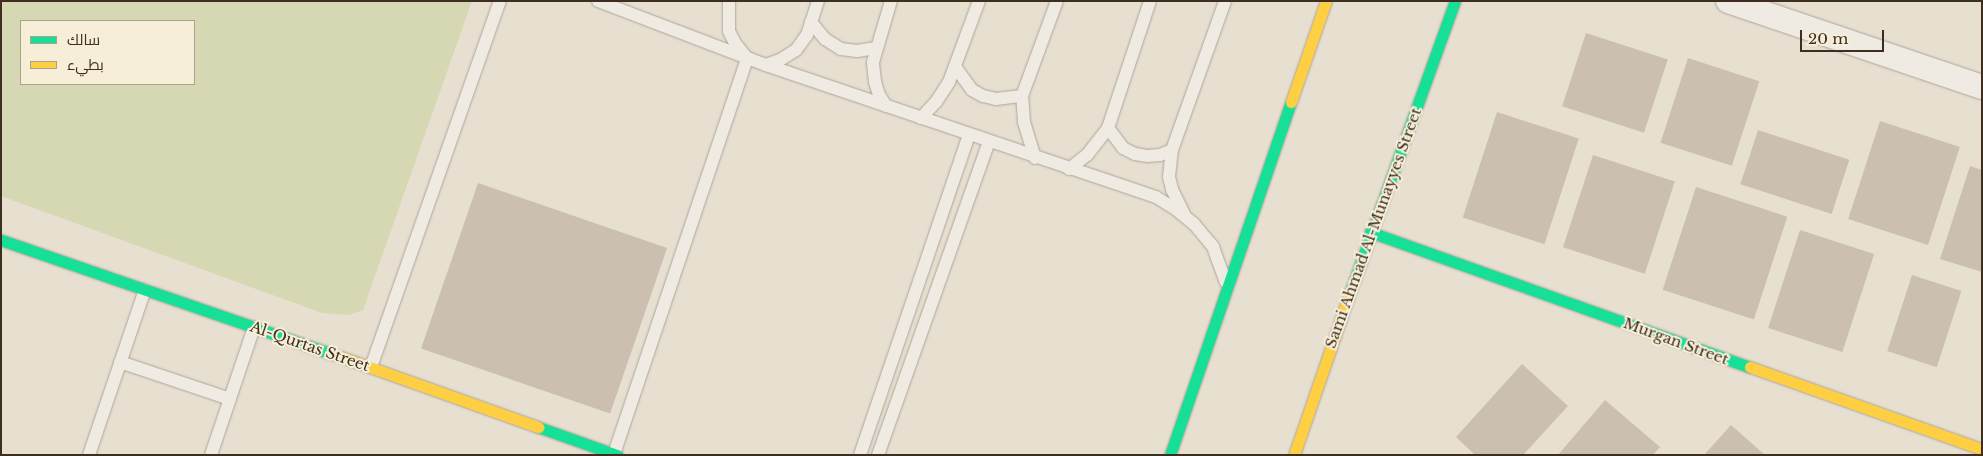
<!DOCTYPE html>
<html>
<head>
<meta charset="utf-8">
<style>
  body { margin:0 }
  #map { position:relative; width:1983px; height:456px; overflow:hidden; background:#e7e0d1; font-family:"Libre Baskerville",Cairo,serif }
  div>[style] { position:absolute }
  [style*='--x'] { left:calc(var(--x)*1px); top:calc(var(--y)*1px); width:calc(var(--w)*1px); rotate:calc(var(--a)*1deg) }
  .green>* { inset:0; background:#d6d7b3 }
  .building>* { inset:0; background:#cbbfb2; transform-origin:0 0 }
  .roads { filter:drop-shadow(0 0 1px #ada599) drop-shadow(0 0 1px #ada599) }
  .lane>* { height:12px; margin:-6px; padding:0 6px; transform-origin:6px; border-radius:6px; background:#efebe3 }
  .street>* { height:24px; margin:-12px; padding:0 12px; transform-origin:12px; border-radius:12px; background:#efebe3 }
  .fast>* { height:11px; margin:-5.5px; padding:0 5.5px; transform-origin:5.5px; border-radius:5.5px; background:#16e098 }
  .slow>* { height:11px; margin:-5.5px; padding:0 5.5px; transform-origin:5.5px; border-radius:5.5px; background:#ffcf43 }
  span { translate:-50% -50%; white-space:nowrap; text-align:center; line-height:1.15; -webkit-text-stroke:4px #f7eed8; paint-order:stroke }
  .street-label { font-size:15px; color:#3d2e20 }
  .frame { position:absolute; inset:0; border:2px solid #3d2e20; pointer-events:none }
  .legend { position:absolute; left:20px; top:20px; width:175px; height:65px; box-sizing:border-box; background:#f7eed8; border:1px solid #ada18e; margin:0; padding:6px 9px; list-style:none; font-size:15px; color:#3d2e20 }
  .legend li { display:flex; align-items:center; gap:10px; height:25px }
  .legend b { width:25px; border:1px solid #ada18e }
  .scale { position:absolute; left:1800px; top:30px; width:84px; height:22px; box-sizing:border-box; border:2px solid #3d2e20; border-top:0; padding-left:6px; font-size:15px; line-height:18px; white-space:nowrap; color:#3d2e20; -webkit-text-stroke:4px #f7eed8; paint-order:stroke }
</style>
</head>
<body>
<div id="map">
  <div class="green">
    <i style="clip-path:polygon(evenodd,1px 1px,472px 1px,363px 310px,349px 315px,322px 313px,1px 196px,1px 1px,21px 21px,194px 21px,194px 84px,21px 84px,21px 21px)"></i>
  </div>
  <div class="building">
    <i style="left:1586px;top:33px;width:86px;height:77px;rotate:18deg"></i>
    <i style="left:1688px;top:58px;width:75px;height:89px;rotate:18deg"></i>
    <i style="left:1497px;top:112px;width:86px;height:111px;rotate:18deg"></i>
    <i style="left:1880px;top:121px;width:84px;height:103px;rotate:18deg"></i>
    <i style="left:1758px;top:130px;width:96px;height:57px;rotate:18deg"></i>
    <i style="left:1593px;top:155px;width:86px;height:97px;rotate:18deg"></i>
    <i style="clip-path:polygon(1970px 166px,1982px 170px,1982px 272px,1940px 259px)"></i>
    <i style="left:478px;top:183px;width:200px;height:175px;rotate:19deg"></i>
    <i style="left:1696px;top:187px;width:96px;height:108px;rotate:18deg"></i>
    <i style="left:1800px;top:230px;width:78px;height:103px;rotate:18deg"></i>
    <i style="left:1912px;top:275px;width:52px;height:80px;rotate:18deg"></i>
    <i style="clip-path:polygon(1522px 364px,1568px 406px,1523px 455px,1475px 455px,1456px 437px)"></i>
    <i style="clip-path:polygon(1605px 400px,1660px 447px,1653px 455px,1558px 455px)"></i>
    <i style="clip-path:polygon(1731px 425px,1765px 455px,1704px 455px)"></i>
  </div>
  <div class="roads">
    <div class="lane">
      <i style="--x:598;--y:1;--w:180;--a:20.9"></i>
      <i style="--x:766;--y:65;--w:412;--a:18.7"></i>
      <i style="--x:1156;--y:197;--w:26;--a:32"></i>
      <i style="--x:1178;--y:211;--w:21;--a:39"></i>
      <i style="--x:1194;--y:224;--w:30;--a:50"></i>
      <i style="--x:1213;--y:247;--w:37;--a:70"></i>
      <i style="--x:811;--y:22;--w:22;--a:51"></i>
      <i style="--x:825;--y:39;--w:19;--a:32"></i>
      <i style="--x:841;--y:49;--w:16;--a:7"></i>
      <i style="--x:857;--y:51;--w:19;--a:-9"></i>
      <i style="--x:766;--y:65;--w:15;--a:-20"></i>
      <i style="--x:780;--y:60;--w:19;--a:-32"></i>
      <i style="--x:796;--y:50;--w:19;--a:-54"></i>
      <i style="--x:807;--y:35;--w:36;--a:-72"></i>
      <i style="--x:956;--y:68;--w:27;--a:54"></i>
      <i style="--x:972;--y:90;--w:13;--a:29"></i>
      <i style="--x:983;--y:96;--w:13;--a:13"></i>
      <i style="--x:996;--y:99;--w:26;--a:-7"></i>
      <i style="--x:886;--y:106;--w:13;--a:-122"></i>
      <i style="--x:879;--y:95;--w:14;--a:-107"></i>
      <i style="--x:875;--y:82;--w:20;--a:-96"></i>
      <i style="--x:873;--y:62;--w:64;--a:-73.6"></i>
      <i style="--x:921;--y:118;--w:22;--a:-47"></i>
      <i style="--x:936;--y:102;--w:24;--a:-57"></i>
      <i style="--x:949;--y:82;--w:86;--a:-69.7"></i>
      <i style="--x:1108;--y:128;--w:25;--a:53"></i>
      <i style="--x:1123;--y:148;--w:13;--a:27"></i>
      <i style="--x:1135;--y:154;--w:12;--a:9"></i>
      <i style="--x:1147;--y:156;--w:13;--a:-4"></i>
      <i style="--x:1160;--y:155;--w:13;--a:-23"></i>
      <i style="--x:1035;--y:158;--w:38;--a:-107"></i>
      <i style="--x:1024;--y:122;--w:26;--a:-94"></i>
      <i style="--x:1022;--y:96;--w:101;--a:-69.8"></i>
      <i style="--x:1069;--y:169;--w:23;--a:-38"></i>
      <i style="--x:1087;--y:155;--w:34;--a:-52"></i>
      <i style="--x:1108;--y:128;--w:134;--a:-71.7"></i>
      <i style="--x:1184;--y:214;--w:28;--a:-116"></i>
      <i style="--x:1172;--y:189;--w:12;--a:-104"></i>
      <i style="--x:1169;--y:177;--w:27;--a:-84"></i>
      <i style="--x:1172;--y:150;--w:158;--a:-70.4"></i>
      <i style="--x:120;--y:362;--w:116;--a:18.6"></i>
      <i style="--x:371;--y:367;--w:388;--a:-70.6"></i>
      <i style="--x:614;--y:454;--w:418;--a:-71.4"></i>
      <i style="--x:747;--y:58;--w:19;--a:-129"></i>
      <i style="--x:735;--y:43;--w:13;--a:-117"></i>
      <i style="--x:729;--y:31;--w:30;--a:-90"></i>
      <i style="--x:89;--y:455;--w:174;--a:-71.3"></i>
      <i style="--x:211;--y:455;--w:135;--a:-71.4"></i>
      <i style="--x:860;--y:455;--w:338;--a:-71.2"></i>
      <i style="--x:878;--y:455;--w:333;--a:-70.5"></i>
    </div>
    <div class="street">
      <i style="--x:1728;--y:1;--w:268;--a:18.7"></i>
    </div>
    <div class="fast">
      <i style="--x:1370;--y:232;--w:403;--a:19.6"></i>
      <i style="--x:1;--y:240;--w:351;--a:19"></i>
      <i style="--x:1348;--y:298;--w:316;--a:-70.2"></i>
      <i style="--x:538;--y:427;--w:84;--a:19.5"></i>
      <i style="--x:1170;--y:455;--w:373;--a:-71.1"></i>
    </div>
    <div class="slow">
      <i style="--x:1291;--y:102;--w:107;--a:-70.9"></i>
      <i style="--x:333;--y:354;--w:218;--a:19.6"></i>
      <i style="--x:1750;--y:367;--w:246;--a:19.5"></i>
      <i style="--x:1294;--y:455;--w:166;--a:-71"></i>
    </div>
  </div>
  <div class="street-label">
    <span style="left:1373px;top:228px;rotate:-70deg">Sami Ahmad Al-Munayyes Street</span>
    <span style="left:1676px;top:341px;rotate:20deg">Murgan Street</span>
    <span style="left:310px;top:346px;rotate:19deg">Al-Qurtas Street</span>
  </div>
  <div class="frame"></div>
  <ul class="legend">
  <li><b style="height:6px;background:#16e098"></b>سالك</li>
  <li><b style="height:6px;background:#ffcf43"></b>بطيء</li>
  </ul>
  <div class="scale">20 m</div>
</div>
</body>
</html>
